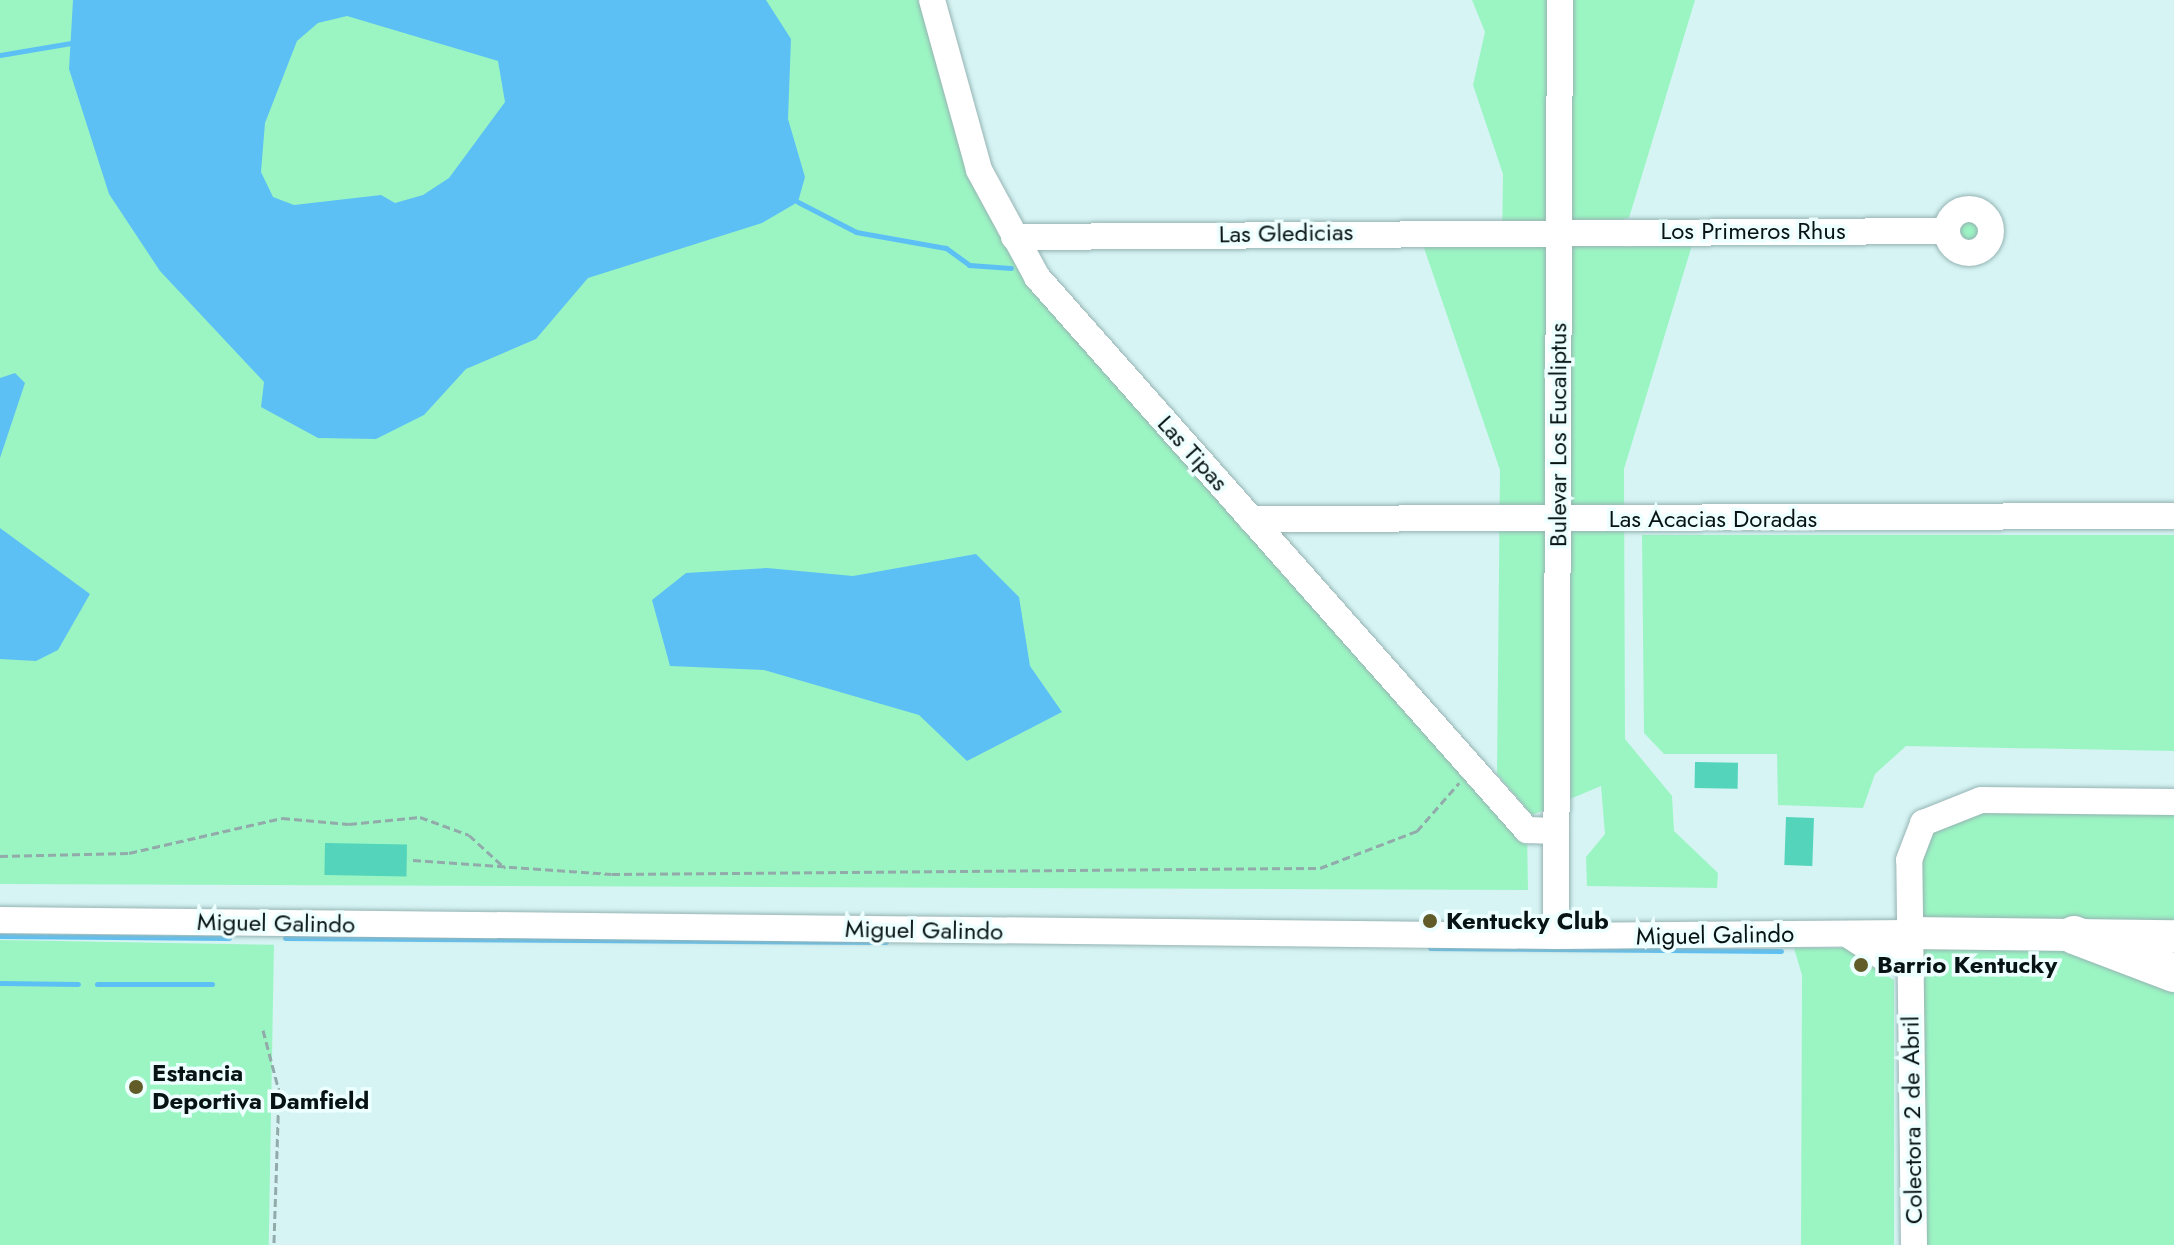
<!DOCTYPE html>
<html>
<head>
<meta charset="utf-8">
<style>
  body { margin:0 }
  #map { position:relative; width:2174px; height:1245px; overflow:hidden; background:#d6f4f4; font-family:Jost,sans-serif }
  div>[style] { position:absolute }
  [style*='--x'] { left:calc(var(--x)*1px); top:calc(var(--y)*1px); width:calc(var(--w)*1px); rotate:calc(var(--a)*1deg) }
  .green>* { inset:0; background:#9bf5c3; transform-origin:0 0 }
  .round { border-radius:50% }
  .water>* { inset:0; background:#5dc0f4 }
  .stream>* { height:5px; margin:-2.5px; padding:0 2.5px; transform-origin:2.5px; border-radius:2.5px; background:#5dc0f4 }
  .building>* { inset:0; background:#53d4bb; transform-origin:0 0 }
  .path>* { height:3px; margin-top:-1.5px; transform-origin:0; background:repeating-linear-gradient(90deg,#92aaaa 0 8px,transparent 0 12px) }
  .roads { filter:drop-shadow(0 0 2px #96b3b3) drop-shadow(0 0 2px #96b3b3) }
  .minor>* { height:26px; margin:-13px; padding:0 13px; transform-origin:13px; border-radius:13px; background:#fff }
  .minor>.ring { margin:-13px; padding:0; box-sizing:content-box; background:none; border:26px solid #fff; border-radius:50% }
  .major>* { height:32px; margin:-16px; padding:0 16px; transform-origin:16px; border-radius:16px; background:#fff }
  .highway>* { height:38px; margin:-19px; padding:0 19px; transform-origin:19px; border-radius:19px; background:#fff }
  .dots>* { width:22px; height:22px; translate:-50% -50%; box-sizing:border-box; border:4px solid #edffff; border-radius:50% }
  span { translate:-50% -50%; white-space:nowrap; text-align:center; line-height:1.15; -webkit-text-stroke:7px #edffff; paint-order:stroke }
  .street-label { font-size:24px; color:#081313 }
  .poi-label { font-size:24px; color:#081313; font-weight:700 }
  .left { translate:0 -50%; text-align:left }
</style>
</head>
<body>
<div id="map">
  <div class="green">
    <i style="clip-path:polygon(0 0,932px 0,1014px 237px,1527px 830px,1528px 890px,0 884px)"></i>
    <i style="clip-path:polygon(1472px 0,1695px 0,1629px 218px,1623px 219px,1623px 247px,1693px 242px,1624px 469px,1625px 739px,1672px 796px,1674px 831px,1718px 873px,1717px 888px,1587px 886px,1586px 857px,1605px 834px,1601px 786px,1532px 815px,1497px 774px,1500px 470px,1422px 242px,1502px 247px,1503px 174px,1473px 85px,1485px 32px)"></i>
    <i class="round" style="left:1953px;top:215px;width:32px;height:32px"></i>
    <i style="clip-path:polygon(1642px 535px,2174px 535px,2174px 751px,1906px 746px,1875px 774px,1863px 808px,1778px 805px,1777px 754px,1664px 754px,1644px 733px)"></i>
    <i style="clip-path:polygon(2174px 802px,2174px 1245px,1914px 1245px,1923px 823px,1939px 811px)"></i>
    <i style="left:0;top:940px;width:274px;height:305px;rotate:1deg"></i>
    <i style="clip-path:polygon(1794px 948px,1847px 948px,1856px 955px,1849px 966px,1865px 977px,1872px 967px,1894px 980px,1894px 1245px,1801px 1245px,1802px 975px)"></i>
  </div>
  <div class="water">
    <i style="clip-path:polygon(evenodd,73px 0,766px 0,791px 39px,788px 119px,805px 177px,798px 202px,762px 223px,588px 278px,536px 339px,466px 369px,424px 415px,376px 439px,318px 438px,261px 407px,264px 382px,160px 271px,109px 194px,69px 69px,73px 0,347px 16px,498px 61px,505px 102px,449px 178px,423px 195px,395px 203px,381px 195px,294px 205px,273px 197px,261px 172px,265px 123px,297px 41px,318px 23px,347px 16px)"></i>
    <i style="clip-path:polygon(15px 373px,25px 383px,0 458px,0 378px)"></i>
    <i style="clip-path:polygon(0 528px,90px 594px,58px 650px,36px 661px,0 659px)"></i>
    <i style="clip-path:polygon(976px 554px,1019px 597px,1030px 666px,1062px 712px,967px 761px,919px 715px,764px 670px,670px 666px,652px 600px,686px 573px,767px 568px,853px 576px)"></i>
  </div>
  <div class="stream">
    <i style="--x:0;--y:55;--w:72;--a:-9.6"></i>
    <i style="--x:798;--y:202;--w:65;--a:27.3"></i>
    <i style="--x:856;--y:232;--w:91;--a:10.1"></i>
    <i style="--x:946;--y:248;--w:29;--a:36"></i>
    <i style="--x:969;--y:265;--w:42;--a:4.1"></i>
    <i style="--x:0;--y:936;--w:229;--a:0.5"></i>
    <i style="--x:285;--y:938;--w:601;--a:0.38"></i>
    <i style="--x:1430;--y:948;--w:351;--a:0.5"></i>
    <i style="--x:0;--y:983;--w:78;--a:0.7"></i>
    <i style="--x:97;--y:984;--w:115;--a:0"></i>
  </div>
  <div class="building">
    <i style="left:1695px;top:762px;width:43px;height:26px;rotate:1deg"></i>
    <i style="left:1786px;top:817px;width:28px;height:48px;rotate:2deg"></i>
    <i style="left:325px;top:843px;width:82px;height:32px;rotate:1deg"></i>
  </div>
  <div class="path">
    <i style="--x:0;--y:856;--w:129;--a:-1.3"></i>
    <i style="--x:129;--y:853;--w:157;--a:-12.9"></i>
    <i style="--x:282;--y:818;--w:67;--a:5.1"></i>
    <i style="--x:349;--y:824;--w:71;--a:-5.6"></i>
    <i style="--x:420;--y:817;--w:52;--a:20.2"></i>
    <i style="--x:469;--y:835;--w:49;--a:42.5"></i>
    <i style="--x:413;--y:860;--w:199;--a:4"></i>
    <i style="--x:612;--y:874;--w:708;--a:-0.49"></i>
    <i style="--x:1320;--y:868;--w:104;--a:-20.9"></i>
    <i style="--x:1417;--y:831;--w:64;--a:-48.8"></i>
    <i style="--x:263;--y:1030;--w:63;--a:75.3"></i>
    <i style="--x:279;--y:1091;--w:154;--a:91.9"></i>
  </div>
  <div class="roads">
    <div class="minor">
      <i style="--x:932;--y:0;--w:176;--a:74.5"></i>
      <i style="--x:979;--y:170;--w:122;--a:61.5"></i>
      <i style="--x:1037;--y:277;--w:739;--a:48.46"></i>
      <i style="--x:1527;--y:830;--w:29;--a:2"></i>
      <i class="ring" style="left:1947px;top:209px;width:18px;height:18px"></i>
      <i style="--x:1014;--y:237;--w:933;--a:-0.37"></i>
      <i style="--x:1251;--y:519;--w:923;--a:-0.19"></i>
      <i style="--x:0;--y:920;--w:1556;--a:0.59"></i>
      <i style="--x:1556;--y:936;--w:354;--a:-0.5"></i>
      <i style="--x:1847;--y:934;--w:44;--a:33"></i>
      <i style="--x:1884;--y:958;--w:36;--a:-44"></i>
      <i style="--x:1556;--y:936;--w:936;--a:-89.76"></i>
      <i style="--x:1914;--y:1245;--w:385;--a:-90.7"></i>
      <i style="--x:1909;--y:860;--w:40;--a:-69"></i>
      <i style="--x:1923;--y:823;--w:62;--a:-21.6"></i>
      <i style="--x:1981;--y:800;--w:193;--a:0.6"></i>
    </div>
    <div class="major">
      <i style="--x:1910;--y:933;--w:264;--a:0.7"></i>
    </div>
    <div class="highway">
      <i style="--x:2074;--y:935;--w:107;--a:20.8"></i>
    </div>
  </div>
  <div class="dots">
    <i style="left:1430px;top:921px;background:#625c28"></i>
    <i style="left:1861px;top:965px;background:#625c28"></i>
    <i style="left:136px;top:1087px;background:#625c28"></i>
  </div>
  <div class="street-label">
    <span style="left:1753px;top:231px">Los Primeros Rhus</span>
    <span style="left:1286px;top:233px;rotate:-1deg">Las Gledicias</span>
    <span style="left:1558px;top:435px;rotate:-90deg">Bulevar Los Eucaliptus</span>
    <span style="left:1193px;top:453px;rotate:48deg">Las Tipas</span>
    <span style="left:1713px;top:519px">Las Acacias Doradas</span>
    <span style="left:276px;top:923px;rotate:1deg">Miguel Galindo</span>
    <span style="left:924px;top:930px;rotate:1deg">Miguel Galindo</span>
    <span style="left:1715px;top:935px;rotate:-1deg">Miguel Galindo</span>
    <span style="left:1912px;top:1120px;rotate:-91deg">Colectora 2 de Abril</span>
  </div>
  <div class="poi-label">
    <span class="left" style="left:1446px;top:921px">Kentucky Club</span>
    <span class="left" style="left:1877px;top:965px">Barrio Kentucky</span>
    <span class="left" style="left:152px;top:1087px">Estancia<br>Deportiva Damfield</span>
  </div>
</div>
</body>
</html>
